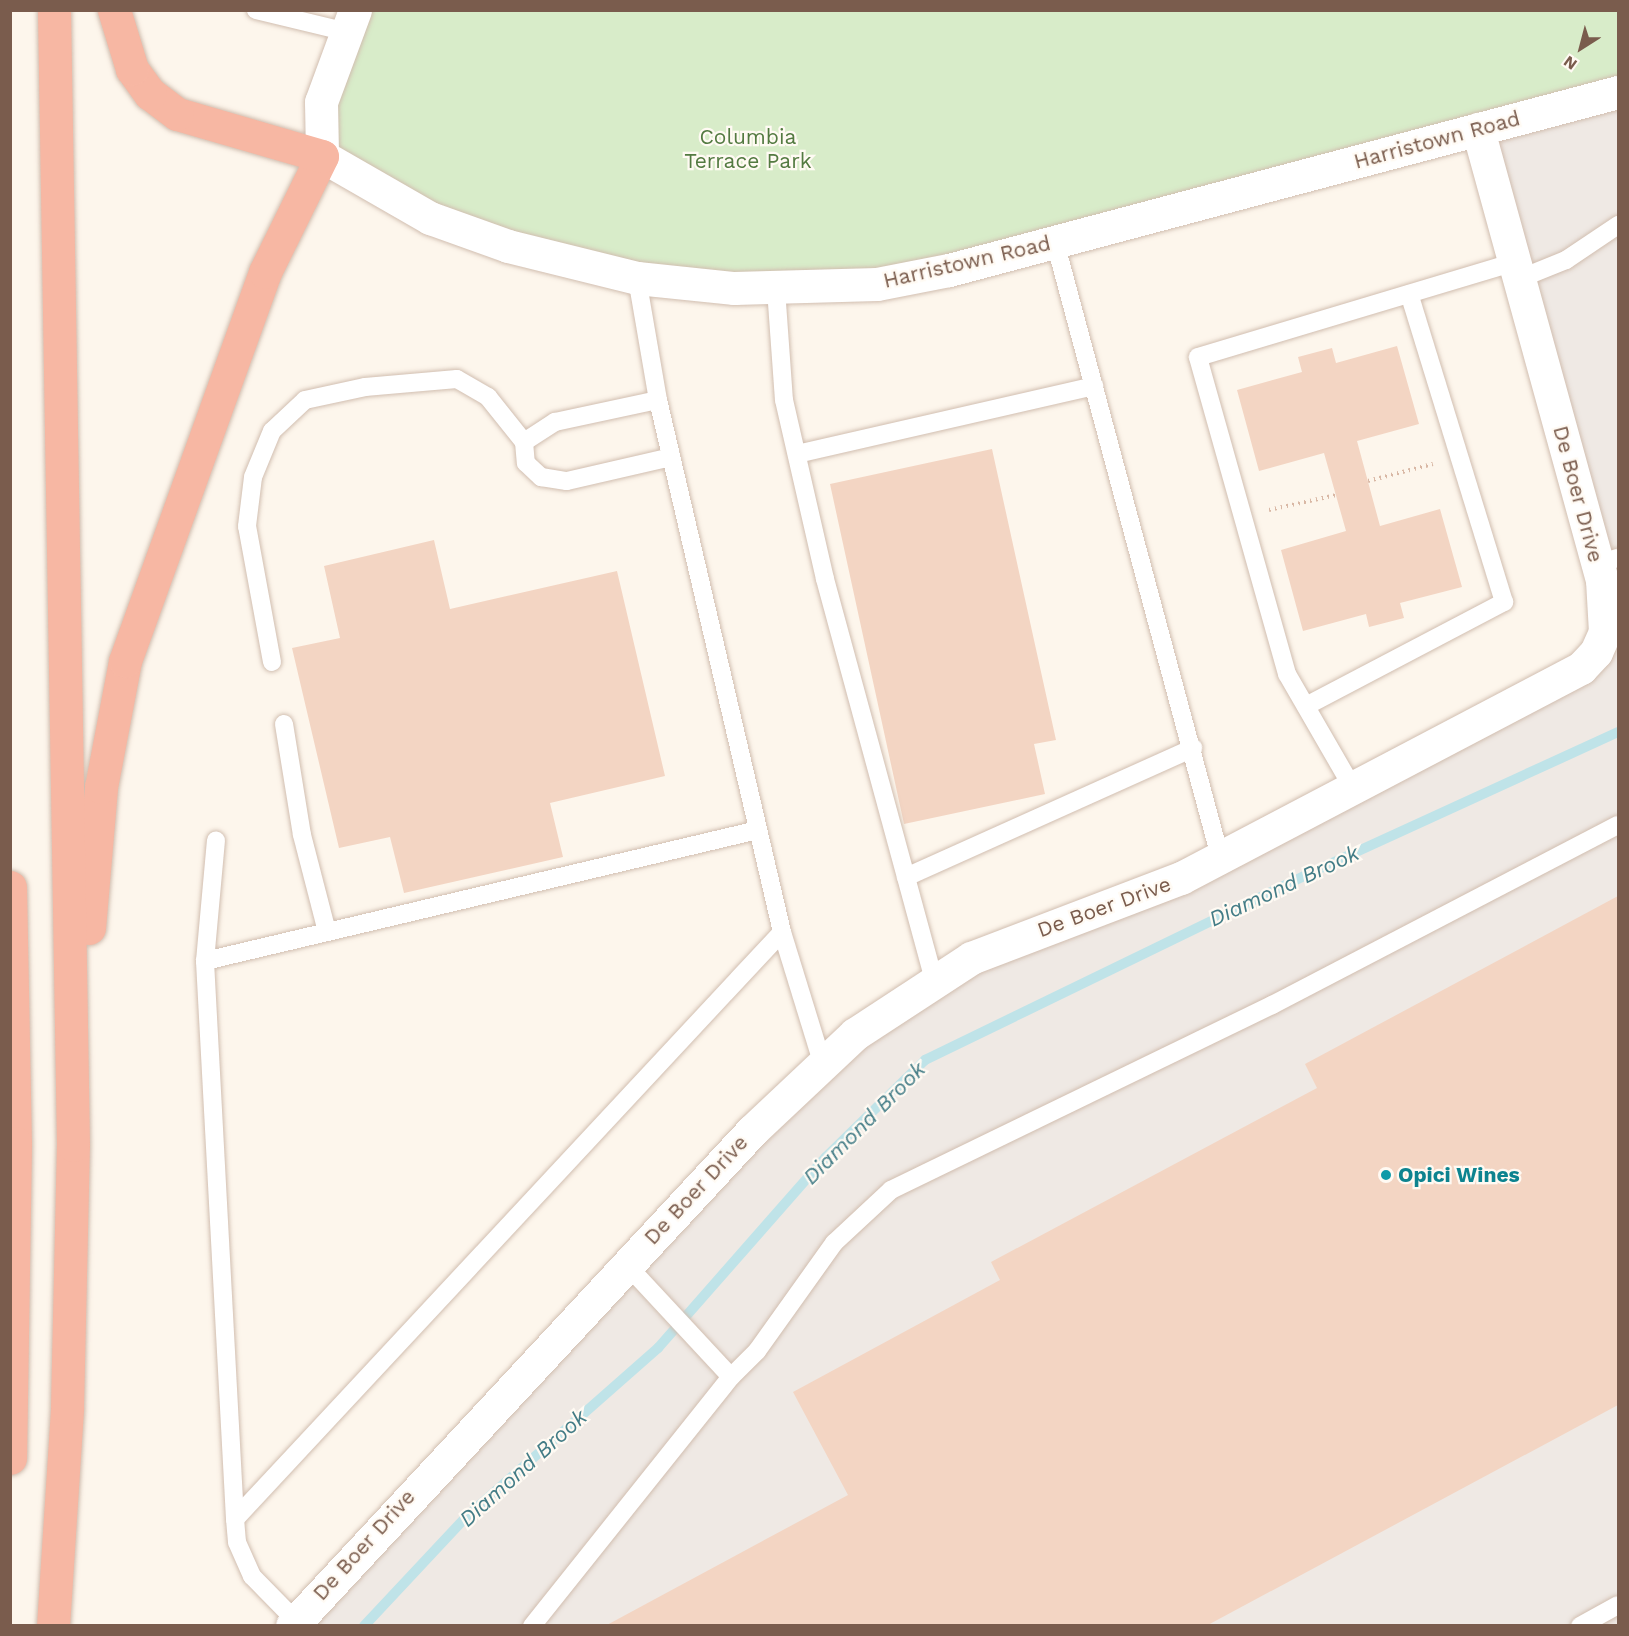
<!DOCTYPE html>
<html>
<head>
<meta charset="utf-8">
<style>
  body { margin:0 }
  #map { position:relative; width:1629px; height:1636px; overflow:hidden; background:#fdf6ec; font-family:"Work Sans",sans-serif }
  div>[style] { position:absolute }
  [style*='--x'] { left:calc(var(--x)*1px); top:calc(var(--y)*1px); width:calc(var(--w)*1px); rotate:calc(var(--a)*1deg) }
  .industrial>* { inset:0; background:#efe9e4 }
  .green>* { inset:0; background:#d8ecc9 }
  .stream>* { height:10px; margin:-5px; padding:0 5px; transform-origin:5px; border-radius:5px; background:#bfe3e8 }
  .building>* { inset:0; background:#f3d5c3 }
  .path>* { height:4px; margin-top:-2px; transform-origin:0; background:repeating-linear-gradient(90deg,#d9b8a5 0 1.5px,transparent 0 6px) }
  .roads { filter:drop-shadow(0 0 2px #d1beb0) drop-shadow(0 0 2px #d1beb0) }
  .lane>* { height:18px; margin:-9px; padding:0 9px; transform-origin:9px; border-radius:9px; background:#fff }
  .street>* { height:33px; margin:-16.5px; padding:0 16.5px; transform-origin:16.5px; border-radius:16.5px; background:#fff }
  .secondary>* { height:33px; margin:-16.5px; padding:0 16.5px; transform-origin:16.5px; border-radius:16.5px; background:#fff }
  .highway>* { height:33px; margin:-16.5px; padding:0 16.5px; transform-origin:16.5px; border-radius:16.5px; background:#f7b7a3 }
  .dots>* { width:16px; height:16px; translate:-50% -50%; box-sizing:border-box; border:3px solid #fffaf3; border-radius:50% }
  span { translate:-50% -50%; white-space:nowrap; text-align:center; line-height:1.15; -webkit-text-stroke:4.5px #fffaf3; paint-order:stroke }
  .park-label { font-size:21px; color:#537a41 }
  .street-label { font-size:21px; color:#7a5c4d }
  .culture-label { font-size:21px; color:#0d838f; font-weight:700 }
  .left { translate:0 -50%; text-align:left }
  .water-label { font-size:22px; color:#437c86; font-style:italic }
  .frame { position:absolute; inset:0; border:12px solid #7a5c4d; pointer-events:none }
  .north { position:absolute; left:1551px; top:18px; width:60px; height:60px; -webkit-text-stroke:4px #fffaf3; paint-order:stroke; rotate:216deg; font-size:16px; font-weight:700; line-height:24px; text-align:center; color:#7a5c4d }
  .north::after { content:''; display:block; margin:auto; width:21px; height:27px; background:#7a5c4d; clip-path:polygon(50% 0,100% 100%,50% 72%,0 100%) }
</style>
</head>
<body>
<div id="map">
  <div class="industrial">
    <i style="clip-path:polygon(1618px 92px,1618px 1625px,292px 1626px,800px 1081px,1032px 933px,1581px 668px,1605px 631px,1478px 129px)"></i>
  </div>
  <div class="green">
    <i style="clip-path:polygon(355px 11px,1618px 11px,1618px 92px,877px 284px,586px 268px,322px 156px)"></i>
  </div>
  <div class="stream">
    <i style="--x:364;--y:1626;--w:146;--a:-46.9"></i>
    <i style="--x:464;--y:1519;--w:259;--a:-41.4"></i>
    <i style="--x:658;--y:1348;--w:254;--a:-48.7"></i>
    <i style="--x:826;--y:1157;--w:139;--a:-44.4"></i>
    <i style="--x:925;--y:1060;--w:426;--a:-25.9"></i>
    <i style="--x:1308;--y:874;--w:341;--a:-24.6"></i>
  </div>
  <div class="building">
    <i style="clip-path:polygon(1397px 346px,1419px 424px,1357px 441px,1380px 526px,1440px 509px,1462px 587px,1400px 603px,1404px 618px,1369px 627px,1366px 614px,1303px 631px,1281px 550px,1346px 531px,1324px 453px,1259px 471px,1237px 390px,1302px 372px,1298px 357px,1332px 348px,1336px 363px)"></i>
    <i style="clip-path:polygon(992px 449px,1056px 740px,1034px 744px,1045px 794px,904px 824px,830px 484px)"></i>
    <i style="clip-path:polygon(434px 540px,450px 609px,617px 571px,665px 776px,550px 803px,563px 857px,404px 893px,390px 837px,339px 848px,292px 648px,340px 638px,324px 566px)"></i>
    <i style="clip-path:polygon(1618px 896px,1618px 1405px,1206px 1626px,605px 1626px,848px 1495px,793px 1392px,1000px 1280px,991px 1262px,1317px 1088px,1305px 1064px)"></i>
  </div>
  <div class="path">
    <i style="--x:1368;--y:481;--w:67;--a:-14.7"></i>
    <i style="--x:1269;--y:510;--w:69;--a:-12.6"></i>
  </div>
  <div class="roads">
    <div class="lane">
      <i style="--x:256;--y:10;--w:94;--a:13.6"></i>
      <i style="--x:1055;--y:242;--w:637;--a:74.98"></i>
      <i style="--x:1519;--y:279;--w:51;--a:-22"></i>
      <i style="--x:1566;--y:260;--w:63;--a:-33.9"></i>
      <i style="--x:776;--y:289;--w:111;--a:85.9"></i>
      <i style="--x:784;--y:400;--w:184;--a:77.1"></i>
      <i style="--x:825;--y:579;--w:416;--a:74.8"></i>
      <i style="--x:524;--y:442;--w:37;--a:-33"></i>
      <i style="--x:555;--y:422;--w:105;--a:-12.1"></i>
      <i style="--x:797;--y:454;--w:305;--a:-12.9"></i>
      <i style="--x:1598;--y:564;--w:21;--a:-17"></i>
      <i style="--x:272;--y:662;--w:138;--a:-100.4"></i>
      <i style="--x:247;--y:526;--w:49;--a:-83"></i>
      <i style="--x:253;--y:477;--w:50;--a:-67.6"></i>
      <i style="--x:272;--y:431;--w:45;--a:-43.2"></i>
      <i style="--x:305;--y:400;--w:61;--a:-12.2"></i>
      <i style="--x:365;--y:387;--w:92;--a:-5"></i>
      <i style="--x:457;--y:379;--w:36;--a:30"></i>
      <i style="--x:488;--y:397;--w:58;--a:51.3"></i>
      <i style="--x:524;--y:442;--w:21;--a:85"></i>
      <i style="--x:526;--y:463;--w:21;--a:43"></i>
      <i style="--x:541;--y:477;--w:26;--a:9"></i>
      <i style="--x:567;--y:481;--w:107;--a:-13"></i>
      <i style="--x:1306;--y:706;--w:224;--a:-27.7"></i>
      <i style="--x:1504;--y:602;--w:322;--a:-107.1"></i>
      <i style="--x:284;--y:724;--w:112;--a:80.8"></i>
      <i style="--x:302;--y:835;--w:100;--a:75.5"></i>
      <i style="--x:1354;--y:790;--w:134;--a:-120"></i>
      <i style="--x:1287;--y:674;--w:329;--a:-105.7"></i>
      <i style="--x:1198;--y:357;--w:331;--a:-16.7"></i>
      <i style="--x:906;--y:877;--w:315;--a:-24.2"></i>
      <i style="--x:782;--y:932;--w:136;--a:72.9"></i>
      <i style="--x:205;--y:961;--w:121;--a:-84.8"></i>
      <i style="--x:626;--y:1264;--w:154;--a:47.1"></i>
      <i style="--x:235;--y:1519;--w:559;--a:-93.08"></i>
      <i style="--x:205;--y:961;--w:568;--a:-13.33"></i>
      <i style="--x:296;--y:1621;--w:63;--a:-134.4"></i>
      <i style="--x:252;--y:1576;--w:37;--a:-114"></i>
      <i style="--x:237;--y:1542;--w:23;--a:-95"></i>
      <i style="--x:235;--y:1519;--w:802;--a:-47.02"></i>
      <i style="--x:782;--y:932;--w:546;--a:-103.12"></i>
      <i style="--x:658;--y:400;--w:124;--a:-99.8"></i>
      <i style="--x:532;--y:1626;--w:319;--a:-51.4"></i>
      <i style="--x:731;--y:1377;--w:37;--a:-45"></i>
      <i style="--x:757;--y:1351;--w:133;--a:-54.5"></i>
      <i style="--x:834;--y:1243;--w:78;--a:-42.9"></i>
      <i style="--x:891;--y:1190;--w:424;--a:-25.9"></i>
      <i style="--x:1272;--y:1005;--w:390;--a:-27.5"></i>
      <i style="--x:1580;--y:1626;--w:43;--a:-28.9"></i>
    </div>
    <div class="street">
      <i style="--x:292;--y:1626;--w:676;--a:-47.1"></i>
      <i style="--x:752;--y:1131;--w:141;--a:-43.3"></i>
      <i style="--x:855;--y:1034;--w:139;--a:-33.2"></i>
      <i style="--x:971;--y:958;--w:225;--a:-20.9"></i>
      <i style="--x:1181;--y:878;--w:452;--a:-27.7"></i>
      <i style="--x:1581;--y:668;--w:22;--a:-47"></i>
      <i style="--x:1596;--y:652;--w:22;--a:-66"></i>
      <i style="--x:1605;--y:632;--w:52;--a:-93.3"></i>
      <i style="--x:1602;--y:580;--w:468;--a:-105.4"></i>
    </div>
    <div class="secondary">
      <i style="--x:355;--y:10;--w:98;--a:110.3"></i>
      <i style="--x:321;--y:102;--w:54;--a:88.9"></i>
      <i style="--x:322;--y:156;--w:125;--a:29.9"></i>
      <i style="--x:430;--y:218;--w:83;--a:19.7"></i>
      <i style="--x:508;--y:246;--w:133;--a:13.9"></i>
      <i style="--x:637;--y:278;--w:98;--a:5.9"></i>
      <i style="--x:734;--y:288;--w:143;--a:-1.6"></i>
      <i style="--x:877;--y:284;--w:73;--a:-11"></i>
      <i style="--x:949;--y:270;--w:692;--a:-14.9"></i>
    </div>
    <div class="highway">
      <i style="--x:10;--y:887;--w:256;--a:88.9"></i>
      <i style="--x:15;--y:1143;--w:315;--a:90.9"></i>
      <i style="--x:89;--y:928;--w:142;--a:-85.1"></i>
      <i style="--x:101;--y:787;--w:128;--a:-79.2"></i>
      <i style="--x:125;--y:661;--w:413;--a:-70.2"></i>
      <i style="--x:265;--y:272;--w:129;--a:-63.8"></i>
      <i style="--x:322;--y:156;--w:151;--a:-163.8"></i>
      <i style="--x:177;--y:114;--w:34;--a:-143"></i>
      <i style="--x:150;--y:94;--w:31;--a:-126"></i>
      <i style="--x:132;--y:69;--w:62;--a:-107"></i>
      <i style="--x:53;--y:1626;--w:219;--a:-86.3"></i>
      <i style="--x:67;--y:1407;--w:262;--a:-88.7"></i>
      <i style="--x:73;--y:1145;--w:1135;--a:-90.96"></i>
    </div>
  </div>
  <div class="dots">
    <i style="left:1386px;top:1175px;background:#0f9aa8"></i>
  </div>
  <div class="park-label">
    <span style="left:748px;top:149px">Columbia<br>Terrace Park</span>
  </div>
  <div class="street-label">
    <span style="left:1437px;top:140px;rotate:-15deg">Harristown Road</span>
    <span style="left:967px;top:262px;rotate:-13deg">Harristown Road</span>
    <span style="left:1578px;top:494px;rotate:75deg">De Boer Drive</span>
    <span style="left:1104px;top:907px;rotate:-20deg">De Boer Drive</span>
    <span style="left:696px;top:1190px;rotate:-47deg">De Boer Drive</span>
    <span style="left:364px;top:1545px;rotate:-48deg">De Boer Drive</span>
  </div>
  <div class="culture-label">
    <span class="left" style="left:1398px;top:1175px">Opici Wines</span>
  </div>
  <div class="water-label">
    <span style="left:1284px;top:886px;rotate:-25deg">Diamond Brook</span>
    <span style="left:864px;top:1123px;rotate:-45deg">Diamond Brook</span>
    <span style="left:523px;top:1468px;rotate:-42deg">Diamond Brook</span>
  </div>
  <div class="frame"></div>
  <div class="north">N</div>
</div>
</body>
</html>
